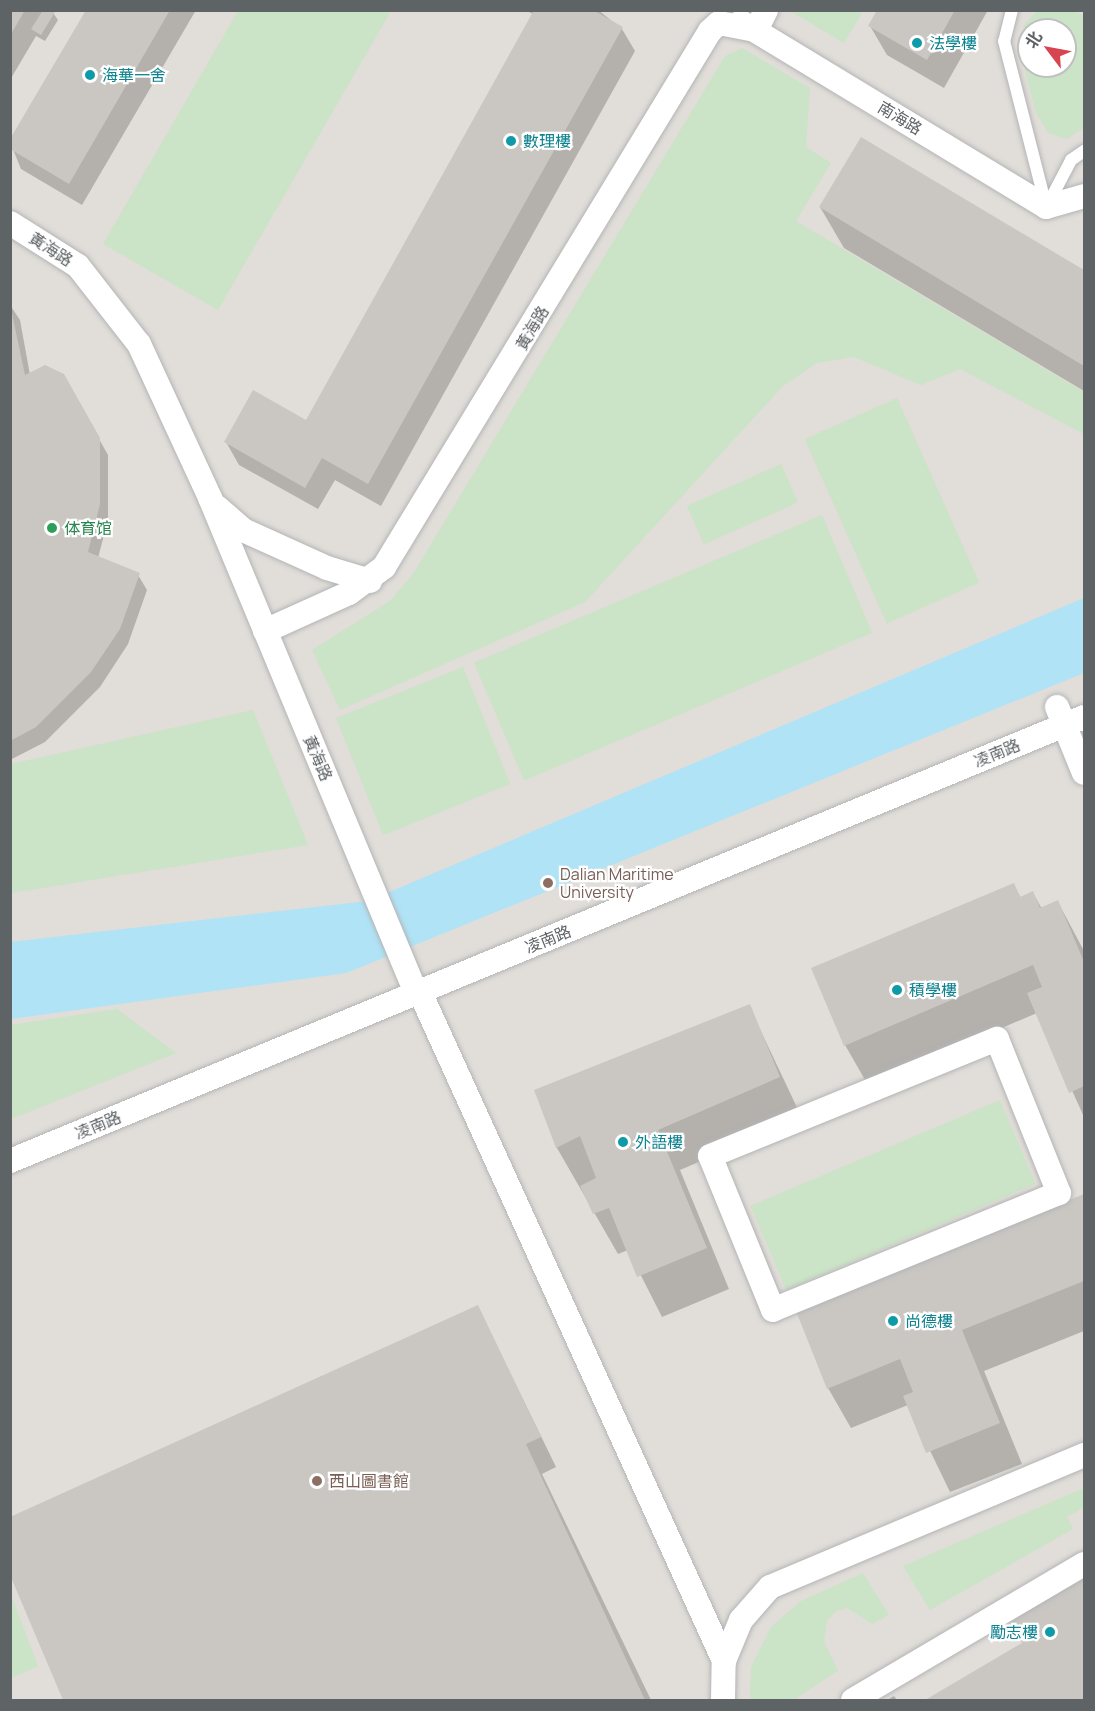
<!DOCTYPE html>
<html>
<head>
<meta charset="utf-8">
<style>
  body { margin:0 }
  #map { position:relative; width:1095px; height:1711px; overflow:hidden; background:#efece7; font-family:Manrope,"Noto Sans SC",sans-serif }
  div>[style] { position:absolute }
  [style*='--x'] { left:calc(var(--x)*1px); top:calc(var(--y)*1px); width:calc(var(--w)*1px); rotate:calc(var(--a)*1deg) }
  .education>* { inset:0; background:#e1ddd8 }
  .green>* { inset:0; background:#cbe3c6; transform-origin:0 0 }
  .water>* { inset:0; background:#b0e3f6 }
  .shadow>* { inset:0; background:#0003 }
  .building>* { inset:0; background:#cac7c3 }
  .roads { filter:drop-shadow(0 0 2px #b2b5b7) drop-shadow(0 0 2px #b2b5b7) }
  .lane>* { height:12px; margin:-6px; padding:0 6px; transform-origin:6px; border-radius:6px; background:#fff }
  .street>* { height:24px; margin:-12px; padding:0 12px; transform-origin:12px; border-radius:12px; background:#fff }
  .dots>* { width:16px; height:16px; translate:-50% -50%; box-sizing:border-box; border:3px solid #fff; border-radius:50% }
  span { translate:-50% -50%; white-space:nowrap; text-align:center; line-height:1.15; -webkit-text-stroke:4.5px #fff; paint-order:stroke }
  .culture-label { font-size:16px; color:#0d838f }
  .left { translate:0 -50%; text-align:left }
  .right { translate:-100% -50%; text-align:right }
  .street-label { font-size:16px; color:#5e6365 }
  .leisure-label { font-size:16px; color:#27864d }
  .education-label { font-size:16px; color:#785e54 }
  .frame { position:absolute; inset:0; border:12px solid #5e6365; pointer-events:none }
  .north { position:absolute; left:1017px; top:18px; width:60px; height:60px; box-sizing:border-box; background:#fff; border:2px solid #bfc1c1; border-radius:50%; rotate:302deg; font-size:16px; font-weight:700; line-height:24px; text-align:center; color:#5e6365 }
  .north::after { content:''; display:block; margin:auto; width:21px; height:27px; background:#d74551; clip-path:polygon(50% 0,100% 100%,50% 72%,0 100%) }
</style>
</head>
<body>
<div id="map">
  <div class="education">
    <i style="clip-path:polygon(evenodd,11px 11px,1084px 11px,1084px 1700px,11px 1700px,11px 11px,1029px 30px,1065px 30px,1065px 66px,1029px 66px,1029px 30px)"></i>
  </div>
  <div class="green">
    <i style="clip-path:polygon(238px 11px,391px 11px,218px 310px,103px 244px)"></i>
    <i style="clip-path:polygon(790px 11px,863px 11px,844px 43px)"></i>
    <i style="clip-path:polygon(evenodd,1037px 11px,1075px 11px,1084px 16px,1084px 127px,1067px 139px,1048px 133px,1036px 113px,1020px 51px,1024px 25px,1037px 11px,1029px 30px,1065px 30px,1065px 66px,1029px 66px,1029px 30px)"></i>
    <i style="clip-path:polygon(742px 48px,810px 88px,806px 147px,831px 163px,796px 221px,1084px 392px,1084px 434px,960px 369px,921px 385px,854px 357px,817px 363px,783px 386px,585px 602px,340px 710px,312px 650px,390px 601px,413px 574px,725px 56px)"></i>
    <i style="left:897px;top:398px;width:202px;height:101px;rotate:66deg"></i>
    <i style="left:781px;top:464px;width:42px;height:103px;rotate:66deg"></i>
    <i style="left:822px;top:515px;width:128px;height:378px;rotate:67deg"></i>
    <i style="left:463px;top:667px;width:126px;height:137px;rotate:68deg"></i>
    <i style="clip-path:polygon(253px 710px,308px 845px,11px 893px,11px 764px)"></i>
    <i style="clip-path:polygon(117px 1009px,176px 1053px,11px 1119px,11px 1025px)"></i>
    <i style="left:1000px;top:1100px;width:91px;height:271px;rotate:67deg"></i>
    <i style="clip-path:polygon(1084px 1488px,1084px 1507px,1067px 1517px,1073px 1529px,930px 1610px,903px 1566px)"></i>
    <i style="clip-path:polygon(863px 1573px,889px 1615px,872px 1624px,847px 1608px,836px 1611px,827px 1621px,824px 1641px,838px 1671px,793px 1700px,750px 1700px,751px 1667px,771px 1627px,801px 1601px)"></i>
    <i style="clip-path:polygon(11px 1595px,38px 1666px,11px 1678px,10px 1678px)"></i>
  </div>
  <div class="water">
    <i style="clip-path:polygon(1084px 598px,1084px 673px,346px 973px,11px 1019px,10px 942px,368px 901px)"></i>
  </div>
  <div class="shadow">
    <i style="clip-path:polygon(10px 10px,51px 10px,58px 20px,45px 41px,36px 36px,10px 80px)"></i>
    <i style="clip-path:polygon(87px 10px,196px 10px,82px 205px,21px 169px,10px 142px)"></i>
    <i style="clip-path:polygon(526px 10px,598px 10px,622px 29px,635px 51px,381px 506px,335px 480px,318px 509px,239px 465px,226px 442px,307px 422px,534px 15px)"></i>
    <i style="clip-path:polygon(879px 10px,988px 10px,944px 88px,887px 55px,870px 26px)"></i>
    <i style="clip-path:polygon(861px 139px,1084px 272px,1084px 391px,844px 248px,820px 207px)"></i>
    <i style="clip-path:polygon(10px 305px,20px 320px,30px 375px,63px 375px,108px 455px,108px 520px,98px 558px,138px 575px,147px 590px,128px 644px,100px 687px,45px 742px,10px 760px)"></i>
    <i style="clip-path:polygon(1013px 884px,1021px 898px,1033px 893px,1042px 909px,1058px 902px,1084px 951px,1084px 1117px,1037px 1013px,868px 1085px,845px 1045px)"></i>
    <i style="clip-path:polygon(749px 1006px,802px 1118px,680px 1170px,729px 1289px,662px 1317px,628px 1250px,618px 1254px,557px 1148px,536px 1091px)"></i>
    <i style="clip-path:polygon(1084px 1196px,1084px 1331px,984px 1371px,1022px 1464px,950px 1492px,908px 1405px,851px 1428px,828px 1388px,798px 1312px)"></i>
    <i style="clip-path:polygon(478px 1307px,556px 1467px,542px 1474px,651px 1700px,65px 1700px,10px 1571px)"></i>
    <i style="clip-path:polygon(1084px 1567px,1084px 1700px,928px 1700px,1024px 1644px)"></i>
    <i style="clip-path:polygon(894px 1696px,897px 1700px,887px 1700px)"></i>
  </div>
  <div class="building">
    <i style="clip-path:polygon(10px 10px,25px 10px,10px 36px)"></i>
    <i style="clip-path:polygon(43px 10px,55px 12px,41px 35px,31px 29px)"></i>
    <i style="clip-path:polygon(86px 10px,170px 10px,69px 184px,10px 149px,10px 139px)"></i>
    <i style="clip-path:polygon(534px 10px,593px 10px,623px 27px,368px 484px,322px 458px,305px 488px,224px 442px,253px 390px,306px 420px)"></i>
    <i style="clip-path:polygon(877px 10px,955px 10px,927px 60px,868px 26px)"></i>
    <i style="clip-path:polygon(861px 137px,1084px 270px,1084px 366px,819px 207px)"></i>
    <i style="clip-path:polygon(10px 304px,25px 375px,45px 365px,64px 374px,100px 438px,100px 504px,88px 552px,140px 573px,120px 629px,91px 672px,36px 727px,10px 741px)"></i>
    <i style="clip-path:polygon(1014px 883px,1020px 897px,1033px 891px,1040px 908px,1058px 900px,1084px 962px,1084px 1086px,1069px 1093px,1027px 993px,1042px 987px,1033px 965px,844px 1046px,811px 968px)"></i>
    <i style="clip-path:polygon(750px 1004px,780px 1077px,658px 1130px,707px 1248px,637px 1277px,609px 1208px,593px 1214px,580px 1186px,596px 1178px,580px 1136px,556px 1148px,534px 1090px)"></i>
    <i style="clip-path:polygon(1084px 1194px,1084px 1281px,962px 1330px,1000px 1423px,926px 1453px,903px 1396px,913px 1392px,900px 1359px,827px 1389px,796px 1311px)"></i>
    <i style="clip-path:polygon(478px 1305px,541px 1437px,526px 1444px,645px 1700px,63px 1700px,10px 1575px,10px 1517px)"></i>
    <i style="clip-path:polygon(1084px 1565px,1084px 1700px,925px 1700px,1022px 1643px,1009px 1622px,1051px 1597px,1046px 1587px)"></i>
  </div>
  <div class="roads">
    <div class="lane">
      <i style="--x:1012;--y:10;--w:32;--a:104"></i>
      <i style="--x:1004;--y:41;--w:170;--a:75.7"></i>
      <i style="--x:1047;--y:206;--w:52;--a:-62.4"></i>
      <i style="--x:1071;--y:160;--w:16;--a:-35"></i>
    </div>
    <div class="street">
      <i style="--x:741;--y:22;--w:357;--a:31.2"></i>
      <i style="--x:1046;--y:207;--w:40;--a:-16"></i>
      <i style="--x:10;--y:223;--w:80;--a:32.3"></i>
      <i style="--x:78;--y:266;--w:99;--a:52"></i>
      <i style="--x:139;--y:344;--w:170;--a:65.2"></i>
      <i style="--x:210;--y:498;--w:536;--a:67.4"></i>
      <i style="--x:217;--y:507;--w:35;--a:41"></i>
      <i style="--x:243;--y:530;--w:92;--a:24.3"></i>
      <i style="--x:327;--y:568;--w:45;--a:16.8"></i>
      <i style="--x:265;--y:631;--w:92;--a:-24.3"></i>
      <i style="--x:349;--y:593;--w:44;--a:-36.6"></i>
      <i style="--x:384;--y:567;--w:627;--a:-58.69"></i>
      <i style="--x:710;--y:31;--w:12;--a:-42"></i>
      <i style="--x:719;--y:23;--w:38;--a:11"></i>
      <i style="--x:756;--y:30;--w:22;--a:-63"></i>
      <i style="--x:1057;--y:707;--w:71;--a:67.8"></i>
      <i style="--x:420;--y:992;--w:735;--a:65.56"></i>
      <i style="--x:997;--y:1039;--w:166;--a:68.1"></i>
      <i style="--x:1059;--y:1193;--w:309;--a:157.8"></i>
      <i style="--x:773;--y:1310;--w:166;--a:-112.2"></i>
      <i style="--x:710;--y:1156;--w:310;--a:-22.2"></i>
      <i style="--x:10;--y:1161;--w:1162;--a:-22.46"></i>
      <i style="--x:723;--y:1700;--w:39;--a:-89"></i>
      <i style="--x:724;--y:1661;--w:44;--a:-67.5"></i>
      <i style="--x:741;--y:1620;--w:44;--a:-48.7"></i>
      <i style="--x:770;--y:1587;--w:341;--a:-22.8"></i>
      <i style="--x:853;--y:1700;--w:268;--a:-30.5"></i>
    </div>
  </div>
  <div class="dots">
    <i style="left:917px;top:43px;background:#0f9aa8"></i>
    <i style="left:90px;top:75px;background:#0f9aa8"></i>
    <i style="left:511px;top:141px;background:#0f9aa8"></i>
    <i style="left:52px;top:528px;background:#2e9e5b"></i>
    <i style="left:548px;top:883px;background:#8d6e63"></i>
    <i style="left:897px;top:990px;background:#0f9aa8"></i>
    <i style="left:623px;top:1142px;background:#0f9aa8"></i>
    <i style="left:893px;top:1321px;background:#0f9aa8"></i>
    <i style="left:317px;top:1481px;background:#8d6e63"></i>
    <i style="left:1050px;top:1632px;background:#0f9aa8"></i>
  </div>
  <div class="culture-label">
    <span class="left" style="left:929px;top:43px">法學樓</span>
    <span class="left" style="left:102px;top:75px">海華一舍</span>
    <span class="left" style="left:523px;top:141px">數理樓</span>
    <span class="left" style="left:909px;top:990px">積學樓</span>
    <span class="left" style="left:635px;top:1142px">外語樓</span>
    <span class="left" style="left:905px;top:1321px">尚德樓</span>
    <span class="right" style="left:1038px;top:1632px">勵志樓</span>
  </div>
  <div class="street-label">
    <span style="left:900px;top:118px;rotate:31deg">南海路</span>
    <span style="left:51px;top:249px;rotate:33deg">黃海路</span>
    <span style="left:532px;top:328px;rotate:-59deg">黃海路</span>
    <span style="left:997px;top:753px;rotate:-22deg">凌南路</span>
    <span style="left:318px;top:758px;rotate:67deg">黃海路</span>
    <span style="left:548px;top:939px;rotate:-22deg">凌南路</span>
    <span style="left:98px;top:1125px;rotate:-22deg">凌南路</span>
  </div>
  <div class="leisure-label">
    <span class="left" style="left:64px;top:528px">体育馆</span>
  </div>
  <div class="education-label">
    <span class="left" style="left:560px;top:883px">Dalian Maritime<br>University</span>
    <span class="left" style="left:329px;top:1481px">西山圖書館</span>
  </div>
  <div class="frame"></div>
  <div class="north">北</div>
</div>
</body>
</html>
